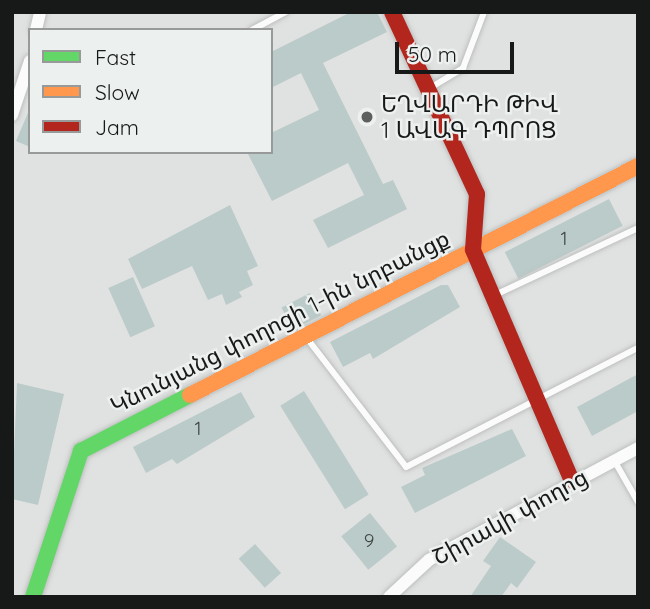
<!DOCTYPE html>
<html>
<head>
<meta charset="utf-8">
<style>
  body { margin:0 }
  #map { position:relative; width:650px; height:609px; overflow:hidden; background:#e0e2e1; font-family:Quicksand,"Noto Sans Armenian",sans-serif }
  div>[style] { position:absolute }
  [style*='--x'] { left:calc(var(--x)*1px); top:calc(var(--y)*1px); width:calc(var(--w)*1px); rotate:calc(var(--a)*1deg) }
  .building>* { inset:0; background:#bbcbc9; transform-origin:0 0 }
  .roads { filter:drop-shadow(0 0 2px #bdbfbe) drop-shadow(0 0 2px #bdbfbe) }
  .lane>* { height:6px; margin:-3px; padding:0 3px; transform-origin:3px; border-radius:3px; background:#fafbfa }
  .street>* { height:12px; margin:-6px; padding:0 6px; transform-origin:6px; border-radius:6px; background:#fafbfa }
  .fast>* { height:16px; margin:-8px; padding:0 8px; transform-origin:8px; border-radius:8px; background:#63d668 }
  .slow>* { height:16px; margin:-8px; padding:0 8px; transform-origin:8px; border-radius:8px; background:#ff974d }
  .jam>* { height:16px; margin:-8px; padding:0 8px; transform-origin:8px; border-radius:8px; background:#b3261e }
  .dots>* { width:19px; height:19px; translate:-50% -50%; box-sizing:border-box; border:4px solid #ecf0ee; border-radius:50% }
  span { translate:-50% -50%; white-space:nowrap; text-align:center; line-height:1.15; -webkit-text-stroke:5px #ecf0ee; paint-order:stroke }
  .number-label { font-size:19px; color:#404644 }
  .number-label span { -webkit-text-stroke-width:0 }
  .poi-label { font-size:23px; color:#171918 }
  .left { translate:0 -50%; text-align:left }
  .street-label { font-size:23px; color:#171918 }
  .frame { position:absolute; inset:0; border:14px solid #171918; pointer-events:none }
  .legend { position:absolute; left:28px; top:28px; width:245px; height:126px; box-sizing:border-box; background:#ecf0ee; border:2px solid #979a98; margin:0; padding:9px 12px; list-style:none; font-size:21px; color:#171918 }
  .legend li { display:flex; align-items:center; gap:14px; height:35px }
  .legend b { width:35px; border:2px solid #979a98 }
  .scale { position:absolute; left:395px; top:42px; width:119px; height:32px; box-sizing:border-box; border:4px solid #171918; border-top:0; padding-left:9px; font-size:21px; line-height:24px; white-space:nowrap; color:#171918; -webkit-text-stroke:5px #ecf0ee; paint-order:stroke }
</style>
</head>
<body>
<div id="map">
  <div class="building">
    <i style="clip-path:polygon(351px 12px,377px 12px,387px 32px,323px 63px,383px 184px,393px 180px,407px 209px,328px 248px,313px 220px,364px 195px,348px 163px,272px 201px,247px 152px,271px 152px,271px 133px,319px 110px,301px 73px,271px 88px,271px 52px)"></i>
    <i style="clip-path:polygon(30px 108px,30px 147px,16px 141px)"></i>
    <i style="left:609px;top:199px;width:30px;height:117px;rotate:63deg"></i>
    <i style="clip-path:polygon(230px 205px,258px 266px,247px 271px,253px 285px,239px 292px,242px 297px,226px 305px,222px 294px,208px 300px,192px 266px,142px 289px,128px 259px)"></i>
    <i style="left:133px;top:277px;width:54px;height:27px;rotate:66deg"></i>
    <i style="clip-path:polygon(441px 285px,448px 285px,460px 307px,373px 359px,370px 353px,343px 367px,330px 342px)"></i>
    <i style="left:310px;top:293px;width:25px;height:32px;rotate:63deg"></i>
    <i style="clip-path:polygon(638px 374px,638px 411px,592px 436px,577px 407px)"></i>
    <i style="clip-path:polygon(17px 383px,64px 394px,38px 505px,12px 499px)"></i>
    <i style="left:304px;top:391px;width:122px;height:28px;rotate:58deg"></i>
    <i style="clip-path:polygon(241px 392px,255px 417px,177px 464px,172px 459px,146px 473px,133px 447px)"></i>
    <i style="clip-path:polygon(512px 429px,526px 456px,415px 513px,401px 487px,425px 475px,422px 468px)"></i>
    <i style="left:370px;top:513px;width:43px;height:37px;rotate:51deg"></i>
    <i style="clip-path:polygon(500px 537px,536px 562px,517px 588px,511px 583px,501px 597px,470px 597px,491px 566px,483px 561px)"></i>
    <i style="left:255px;top:544px;width:39px;height:22px;rotate:48deg"></i>
  </div>
  <div class="roads">
    <div class="lane">
      <i style="--x:252;--y:30;--w:38;--a:-28"></i>
      <i style="--x:430;--y:88;--w:39;--a:-31"></i>
      <i style="--x:463;--y:68;--w:60;--a:-69.4"></i>
      <i style="--x:495;--y:295;--w:158;--a:-25.1"></i>
      <i style="--x:306;--y:337;--w:164;--a:52.4"></i>
      <i style="--x:406;--y:467;--w:261;--a:-27.2"></i>
      <i style="--x:614;--y:460;--w:48;--a:60.3"></i>
    </div>
    <div class="street">
      <i style="--x:36;--y:30;--w:18;--a:-77"></i>
      <i style="--x:12;--y:115;--w:57;--a:-71.6"></i>
      <i style="--x:389;--y:597;--w:54;--a:-42.8"></i>
      <i style="--x:429;--y:560;--w:237;--a:-28.2"></i>
    </div>
    <div class="fast">
      <i style="--x:33;--y:597;--w:154;--a:-71.8"></i>
      <i style="--x:81;--y:451;--w:123;--a:-27.2"></i>
    </div>
    <div class="slow">
      <i style="--x:190;--y:395;--w:503;--a:-27.07"></i>
    </div>
    <div class="jam">
      <i style="--x:392;--y:12;--w:201;--a:65"></i>
      <i style="--x:477;--y:194;--w:56;--a:94.1"></i>
      <i style="--x:473;--y:250;--w:251;--a:66.8"></i>
    </div>
  </div>
  <div class="dots">
    <i style="left:367px;top:117px;background:#5d5f5e"></i>
  </div>
  <div class="number-label">
    <span style="left:564px;top:239px">1</span>
    <span style="left:198px;top:429px">1</span>
    <span style="left:369px;top:541px">9</span>
  </div>
  <div class="poi-label">
    <span class="left" style="left:381px;top:117px">ԵՂՎԱՐԴԻ ԹԻՎ<br>1 ԱՎԱԳ ԴՊՐՈՑ</span>
  </div>
  <div class="street-label">
    <span style="left:280px;top:322px;rotate:-27deg">Կնունյանց փողոցի 1-ին նրբանցք</span>
    <span style="left:510px;top:517px;rotate:-29deg">Շիրակի փողոց</span>
  </div>
  <div class="frame"></div>
  <ul class="legend">
  <li><b style="height:9px;background:#63d668"></b>Fast</li>
  <li><b style="height:9px;background:#ff974d"></b>Slow</li>
  <li><b style="height:9px;background:#b3261e"></b>Jam</li>
  </ul>
  <div class="scale">50 m</div>
</div>
</body>
</html>
